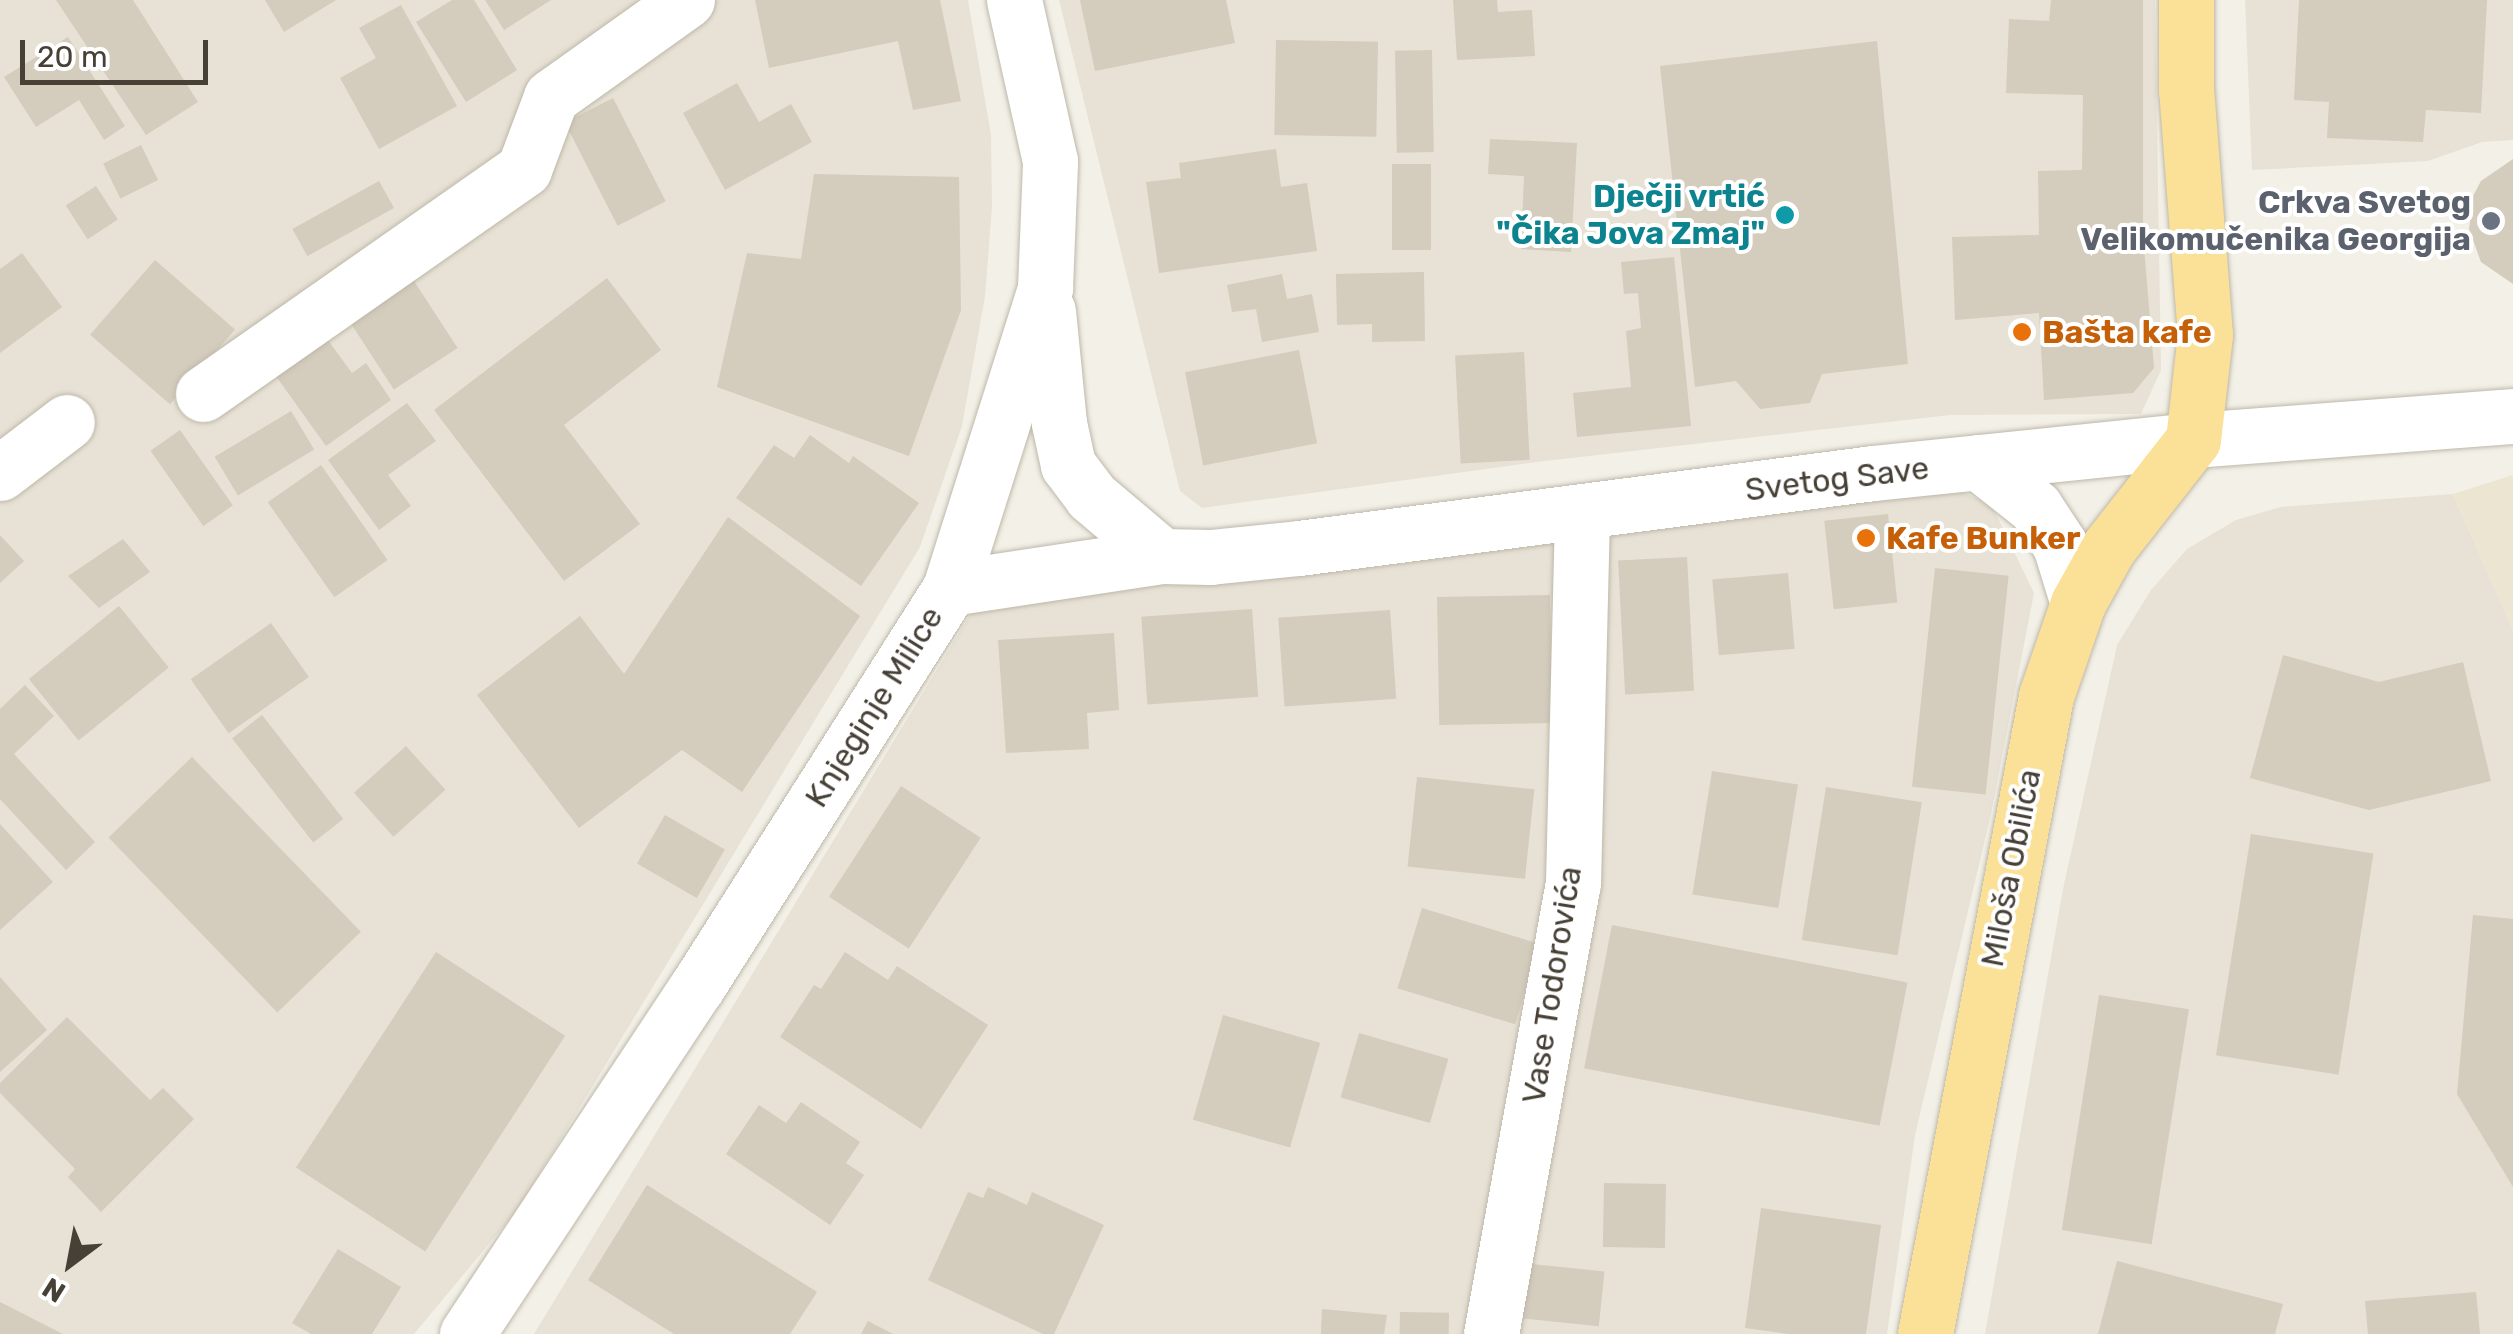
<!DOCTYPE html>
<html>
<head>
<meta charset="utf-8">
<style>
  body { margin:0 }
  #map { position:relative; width:2513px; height:1334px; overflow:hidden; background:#f3f0e7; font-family:Rubik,sans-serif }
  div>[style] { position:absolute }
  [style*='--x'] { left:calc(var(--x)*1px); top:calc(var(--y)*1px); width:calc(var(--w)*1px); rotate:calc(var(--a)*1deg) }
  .residential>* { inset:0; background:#e7e2d5 }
  .education>* { inset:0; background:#ece5d1 }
  .building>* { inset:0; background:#d4ccbd; transform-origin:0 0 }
  .roads { filter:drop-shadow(0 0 2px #beb8aa) drop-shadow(0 0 2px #beb8aa) }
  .minor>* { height:55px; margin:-27.5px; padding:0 27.5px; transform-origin:27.5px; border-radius:27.5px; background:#fff }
  .major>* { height:55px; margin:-27.5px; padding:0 27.5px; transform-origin:27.5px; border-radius:27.5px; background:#fbe198 }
  .dots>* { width:28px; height:28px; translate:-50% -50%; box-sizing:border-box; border:5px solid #fff; border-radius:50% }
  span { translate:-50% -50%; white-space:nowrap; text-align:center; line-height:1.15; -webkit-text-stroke:8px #fff; paint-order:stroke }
  .culture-label { font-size:32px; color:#0d838f; font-weight:700 }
  .right { translate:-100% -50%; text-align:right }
  .worship-label { font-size:32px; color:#5b616d; font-weight:700 }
  .food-label { font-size:32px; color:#c56008; font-weight:700 }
  .left { translate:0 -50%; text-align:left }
  .street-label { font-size:32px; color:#464036 }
  .north { position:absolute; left:20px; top:1214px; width:100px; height:100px; -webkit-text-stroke:8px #fff; paint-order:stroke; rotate:212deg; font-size:28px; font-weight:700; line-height:40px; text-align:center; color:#464036 }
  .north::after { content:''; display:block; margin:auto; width:35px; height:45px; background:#464036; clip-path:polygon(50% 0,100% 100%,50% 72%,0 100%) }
  .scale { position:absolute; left:20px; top:40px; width:188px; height:45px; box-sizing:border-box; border:5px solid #464036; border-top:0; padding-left:12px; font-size:30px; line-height:35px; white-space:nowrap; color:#464036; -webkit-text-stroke:8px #fff; paint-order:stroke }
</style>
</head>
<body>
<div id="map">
  <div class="residential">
    <i style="clip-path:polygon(0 0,968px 0,991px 135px,992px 207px,985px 296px,962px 426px,920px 547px,518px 1209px,414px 1334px,0 1334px)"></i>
    <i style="clip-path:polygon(1059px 0,2155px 0,2161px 370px,2141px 414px,1950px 415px,1536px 462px,1202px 508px,1180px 491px)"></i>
    <i style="clip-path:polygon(2245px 0,2513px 0,2513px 140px,2482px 142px,2428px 161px,2252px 170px)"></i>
    <i style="clip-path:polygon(1951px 486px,1992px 506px,2034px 593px,1991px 814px,1915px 1135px,1887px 1334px,534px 1334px,978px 602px)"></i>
    <i style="clip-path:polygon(2453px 494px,2513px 630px,2513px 1334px,1985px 1334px,2063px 889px,2117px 645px,2151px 590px,2187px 549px,2236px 520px,2281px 507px)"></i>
  </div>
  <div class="education">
    <i style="clip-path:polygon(2513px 475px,2513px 630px,2453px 494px)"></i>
  </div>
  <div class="building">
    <i style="clip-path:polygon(56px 0,133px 0,198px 102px,146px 135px)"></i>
    <i style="clip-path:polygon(265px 0,336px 0,284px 32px)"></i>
    <i style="clip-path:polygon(452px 0,474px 0,517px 70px,466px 102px,416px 22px)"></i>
    <i style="clip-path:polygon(485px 0,551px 0,504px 30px)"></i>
    <i style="clip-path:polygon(755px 0,940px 0,961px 101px,913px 110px,898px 41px,769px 68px)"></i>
    <i style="clip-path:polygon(1080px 0,1226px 0,1235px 43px,1095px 71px)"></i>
    <i style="clip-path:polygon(1453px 0,1497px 0,1498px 12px,1532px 10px,1535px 56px,1457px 60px)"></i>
    <i style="clip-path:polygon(2051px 0,2143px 0,2143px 235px,2154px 368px,2133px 393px,2044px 400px,2039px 313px,1955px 320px,1952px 237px,2039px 235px,2038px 171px,2082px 170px,2083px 95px,2006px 93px,2009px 19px,2049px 21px)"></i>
    <i style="clip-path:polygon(2299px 0,2487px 0,2481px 113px,2426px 110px,2423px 142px,2327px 138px,2329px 102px,2294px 100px)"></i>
    <i style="clip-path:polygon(401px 5px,457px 106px,379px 149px,340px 78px,376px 58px,359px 28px)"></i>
    <i style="clip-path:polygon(68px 37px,125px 126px,104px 140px,79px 100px,36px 127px,4px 77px)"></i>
    <i style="left:1276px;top:40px;width:102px;height:95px;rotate:1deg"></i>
    <i style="clip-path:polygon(1877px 41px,1908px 364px,1822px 374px,1810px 403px,1760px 409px,1736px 381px,1695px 387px,1660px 66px)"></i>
    <i style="left:1432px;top:50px;width:102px;height:37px;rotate:89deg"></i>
    <i style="clip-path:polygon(737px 83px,759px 122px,791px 104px,812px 142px,725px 190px,683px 113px)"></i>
    <i style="left:613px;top:98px;width:116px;height:54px;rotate:63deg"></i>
    <i style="clip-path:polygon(1490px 139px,1577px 143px,1571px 252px,1521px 249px,1524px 176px,1488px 174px)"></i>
    <i style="left:141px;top:145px;width:39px;height:42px;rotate:64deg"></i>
    <i style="clip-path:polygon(1276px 149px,1281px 187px,1307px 183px,1317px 251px,1159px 273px,1146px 182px,1181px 178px,1179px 163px)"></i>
    <i style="clip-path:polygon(2513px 159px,2513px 284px,2481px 262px,2469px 229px,2473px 196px,2481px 181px)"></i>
    <i style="left:1392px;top:164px;width:39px;height:86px"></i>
    <i style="clip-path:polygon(814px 174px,959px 177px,961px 310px,909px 456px,717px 387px,747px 253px,801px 259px)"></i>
    <i style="left:379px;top:181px;width:31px;height:99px;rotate:61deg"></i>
    <i style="left:96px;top:186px;width:40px;height:36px;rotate:57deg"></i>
    <i style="clip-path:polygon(22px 253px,62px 307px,0 353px,0 269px)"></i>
    <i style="clip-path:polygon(1674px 257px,1691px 426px,1577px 437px,1573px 393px,1631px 387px,1626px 331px,1641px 328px,1638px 293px,1624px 294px,1621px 262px)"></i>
    <i style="left:155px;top:260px;width:106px;height:99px;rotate:41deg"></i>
    <i style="clip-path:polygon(1424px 272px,1425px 341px,1372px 342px,1372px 324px,1337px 325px,1336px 274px)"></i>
    <i style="clip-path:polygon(1282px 274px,1287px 299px,1312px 294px,1319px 332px,1262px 342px,1256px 309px,1232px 312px,1227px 285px)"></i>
    <i style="clip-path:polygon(607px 278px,661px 350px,564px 425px,640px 524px,564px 581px,434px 410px)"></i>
    <i style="left:414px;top:281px;width:80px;height:76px;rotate:57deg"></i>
    <i style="clip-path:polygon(319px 328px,352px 373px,366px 363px,391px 400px,326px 446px,268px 365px)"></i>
    <i style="left:1299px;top:350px;width:95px;height:116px;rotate:79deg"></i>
    <i style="left:1524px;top:352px;width:108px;height:69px;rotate:87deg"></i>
    <i style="clip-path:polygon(407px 403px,436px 441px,388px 475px,411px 506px,379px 530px,328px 460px)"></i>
    <i style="left:291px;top:411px;width:45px;height:89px;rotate:59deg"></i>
    <i style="left:180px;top:430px;width:92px;height:36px;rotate:55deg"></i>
    <i style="clip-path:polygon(810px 435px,849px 463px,853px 456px,919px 503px,861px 586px,736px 498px,774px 445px,794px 458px)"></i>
    <i style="left:321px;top:465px;width:116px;height:65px;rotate:55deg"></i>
    <i style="left:1888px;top:514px;width:89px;height:64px;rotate:84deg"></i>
    <i style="clip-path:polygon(728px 517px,860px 616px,742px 792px,682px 750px,579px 828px,477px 695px,580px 616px,624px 674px)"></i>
    <i style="clip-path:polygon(0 535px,24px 561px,0 583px)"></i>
    <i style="clip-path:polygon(123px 539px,150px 572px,99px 608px,68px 576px)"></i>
    <i style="left:1687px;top:557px;width:134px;height:69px;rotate:87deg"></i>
    <i style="left:1935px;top:568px;width:74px;height:220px;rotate:6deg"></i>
    <i style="left:1788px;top:573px;width:76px;height:76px;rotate:85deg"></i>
    <i style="left:1550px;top:595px;width:128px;height:113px;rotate:89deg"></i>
    <i style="left:119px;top:606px;width:79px;height:116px;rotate:51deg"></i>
    <i style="left:1252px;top:609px;width:88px;height:111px;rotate:86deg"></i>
    <i style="left:1390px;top:610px;width:89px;height:112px;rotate:86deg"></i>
    <i style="left:271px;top:623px;width:66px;height:98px;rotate:55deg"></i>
    <i style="clip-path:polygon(1114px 633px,1119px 710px,1087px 713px,1089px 749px,1006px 753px,998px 640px)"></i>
    <i style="clip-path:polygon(2283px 655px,2379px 682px,2463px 662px,2491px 781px,2369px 810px,2250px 778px)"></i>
    <i style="clip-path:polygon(25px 685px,54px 716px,14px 754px,95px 842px,66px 870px,0 799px,0 709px)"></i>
    <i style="left:262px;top:715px;width:132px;height:38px;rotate:52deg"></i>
    <i style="left:406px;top:746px;width:59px;height:70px;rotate:48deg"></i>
    <i style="left:192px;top:757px;width:243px;height:116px;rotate:46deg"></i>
    <i style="left:1712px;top:771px;width:87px;height:125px;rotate:9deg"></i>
    <i style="left:1417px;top:777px;width:118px;height:90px;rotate:6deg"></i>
    <i style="left:901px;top:786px;width:95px;height:132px;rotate:33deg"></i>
    <i style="left:1826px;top:787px;width:97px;height:155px;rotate:9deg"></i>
    <i style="left:665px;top:815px;width:69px;height:56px;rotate:30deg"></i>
    <i style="clip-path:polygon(0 824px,53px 882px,0 930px)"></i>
    <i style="left:2251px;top:834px;width:124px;height:224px;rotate:9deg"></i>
    <i style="left:1422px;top:908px;width:123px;height:84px;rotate:17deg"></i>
    <i style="clip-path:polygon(2473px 915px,2513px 919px,2513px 1187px,2457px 1094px)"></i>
    <i style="left:1612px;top:925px;width:301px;height:146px;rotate:11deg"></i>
    <i style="left:436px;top:952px;width:154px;height:257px;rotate:33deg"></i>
    <i style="clip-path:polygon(845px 952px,888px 980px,897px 966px,988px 1025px,921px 1129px,780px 1037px,814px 985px,821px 989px)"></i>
    <i style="clip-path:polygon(0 977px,47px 1030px,0 1072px)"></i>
    <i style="left:2099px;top:995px;width:91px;height:238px;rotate:9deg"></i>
    <i style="left:1223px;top:1015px;width:101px;height:109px;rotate:16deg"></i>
    <i style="clip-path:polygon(67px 1017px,150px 1100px,163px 1088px,194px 1119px,101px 1212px,68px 1177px,75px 1169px,0 1093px,0 1083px)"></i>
    <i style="left:1359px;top:1033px;width:93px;height:67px;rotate:16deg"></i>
    <i style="clip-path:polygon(801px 1102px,860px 1142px,846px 1163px,864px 1175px,830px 1225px,726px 1154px,759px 1105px,786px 1123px)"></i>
    <i style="left:1604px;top:1183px;width:62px;height:64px;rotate:1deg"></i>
    <i style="clip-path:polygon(647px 1185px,817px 1292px,790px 1334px,674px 1334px,588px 1280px)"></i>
    <i style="clip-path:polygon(988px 1187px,1027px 1205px,1032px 1192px,1104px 1225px,1054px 1334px,1043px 1334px,928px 1280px,968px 1192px,983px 1198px)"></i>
    <i style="clip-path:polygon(1761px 1208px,1881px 1225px,1866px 1334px,1789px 1334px,1745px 1328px)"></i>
    <i style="clip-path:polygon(338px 1249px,401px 1287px,372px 1334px,311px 1334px,292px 1323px)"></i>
    <i style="clip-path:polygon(2117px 1261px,2283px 1304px,2275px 1334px,2098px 1334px)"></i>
    <i style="left:1513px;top:1262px;width:92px;height:55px;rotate:6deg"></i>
    <i style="clip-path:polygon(2476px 1292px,2480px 1334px,2368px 1334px,2365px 1301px)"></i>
    <i style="clip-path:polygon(0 1302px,63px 1334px,0 1334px)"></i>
    <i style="clip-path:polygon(1322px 1309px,1387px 1315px,1384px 1334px,1321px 1334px)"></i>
    <i style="left:1400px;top:1312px;width:49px;height:22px;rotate:1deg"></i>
    <i style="clip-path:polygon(868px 1321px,893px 1334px,861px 1334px)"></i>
  </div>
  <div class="roads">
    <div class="minor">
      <i style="--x:1048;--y:311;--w:113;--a:84.4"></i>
      <i style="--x:1059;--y:423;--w:43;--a:77.9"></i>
      <i style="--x:1068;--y:465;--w:39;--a:53"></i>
      <i style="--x:1091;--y:496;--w:93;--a:40.2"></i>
      <i style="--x:203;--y:394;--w:392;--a:-35"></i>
      <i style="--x:524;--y:169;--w:77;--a:-69.4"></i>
      <i style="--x:551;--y:97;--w:167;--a:-35.5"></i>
      <i style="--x:1978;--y:462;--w:73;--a:38.3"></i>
      <i style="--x:2035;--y:507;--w:45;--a:56.7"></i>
      <i style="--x:2060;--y:545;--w:61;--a:72.8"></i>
      <i style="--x:0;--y:473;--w:84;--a:-37.3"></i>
      <i style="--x:950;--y:588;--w:214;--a:-8.6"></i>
      <i style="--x:1162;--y:556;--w:48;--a:1.2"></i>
      <i style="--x:1210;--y:557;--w:89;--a:-5.8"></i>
      <i style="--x:1299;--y:548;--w:579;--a:-7.44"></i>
      <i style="--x:1873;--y:473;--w:322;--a:-5.9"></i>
      <i style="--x:2193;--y:440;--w:321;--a:-4.3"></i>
      <i style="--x:467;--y:1334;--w:416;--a:-56.5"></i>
      <i style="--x:697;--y:987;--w:472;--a:-57.6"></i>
      <i style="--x:950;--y:588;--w:315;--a:-72.4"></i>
      <i style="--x:1045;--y:288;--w:127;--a:-87.7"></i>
      <i style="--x:1050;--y:161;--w:165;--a:-102.6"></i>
      <i style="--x:1491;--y:1334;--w:458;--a:-79.7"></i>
      <i style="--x:1573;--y:883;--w:371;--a:-88.6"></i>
    </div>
    <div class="major">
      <i style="--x:1925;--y:1334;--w:649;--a:-79.26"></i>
      <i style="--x:2046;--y:696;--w:98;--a:-71"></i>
      <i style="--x:2078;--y:603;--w:64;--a:-61"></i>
      <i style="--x:2109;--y:547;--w:136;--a:-51.9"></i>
      <i style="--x:2193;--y:440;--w:106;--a:-83.5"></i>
      <i style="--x:2205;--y:335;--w:246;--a:-94.4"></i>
      <i style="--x:2186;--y:90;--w:90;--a:-90"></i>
    </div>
  </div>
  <div class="dots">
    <i style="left:1785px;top:215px;background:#0f9aa8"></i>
    <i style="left:2491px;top:221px;background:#6b7280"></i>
    <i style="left:2022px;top:332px;background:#e8710a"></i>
    <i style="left:1866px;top:538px;background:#e8710a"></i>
  </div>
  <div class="culture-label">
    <span class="right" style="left:1765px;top:215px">Dječji vrtić<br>"Čika Jova Zmaj"</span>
  </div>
  <div class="worship-label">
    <span class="right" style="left:2471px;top:221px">Crkva Svetog<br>Velikomučenika Georgija</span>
  </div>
  <div class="food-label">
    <span class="left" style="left:2042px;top:332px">Bašta kafe</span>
    <span class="left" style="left:1886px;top:538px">Kafe Bunker</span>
  </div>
  <div class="street-label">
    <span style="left:1837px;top:479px;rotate:-7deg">Svetog Save</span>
    <span style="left:874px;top:707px;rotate:-58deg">Knjeginje Milice</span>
    <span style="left:2011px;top:868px;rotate:-79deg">Miloša Obilića</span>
    <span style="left:1552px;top:985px;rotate:-81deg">Vase Todorovića</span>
  </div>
  <div class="north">N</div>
  <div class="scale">20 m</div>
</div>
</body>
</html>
